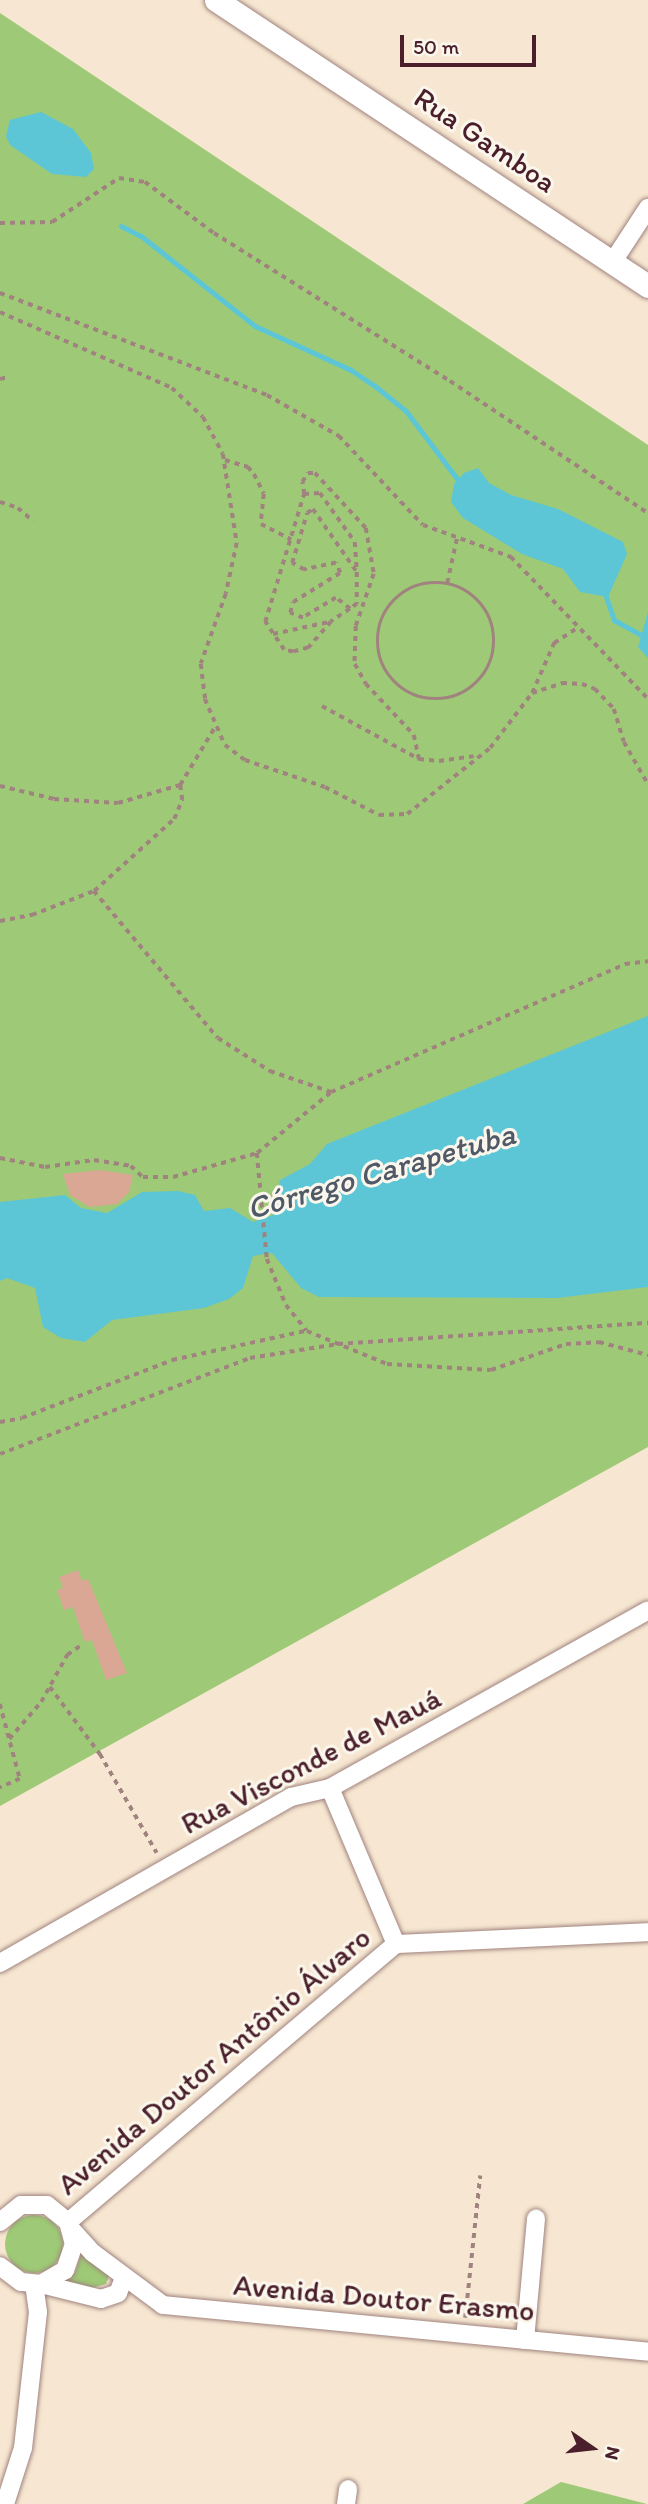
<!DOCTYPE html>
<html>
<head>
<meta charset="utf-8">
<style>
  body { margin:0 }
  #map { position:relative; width:648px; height:2504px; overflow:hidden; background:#f7e7d2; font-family:Itim,sans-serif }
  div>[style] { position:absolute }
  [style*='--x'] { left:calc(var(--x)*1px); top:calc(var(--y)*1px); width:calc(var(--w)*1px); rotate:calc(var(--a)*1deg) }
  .green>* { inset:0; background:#9ec976 }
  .round { border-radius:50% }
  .water>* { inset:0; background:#5cc6d7 }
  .stream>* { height:5px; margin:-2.5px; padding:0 2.5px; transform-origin:2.5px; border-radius:2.5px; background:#5cc6d7 }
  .building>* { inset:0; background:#daa795 }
  .path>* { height:3.5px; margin-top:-1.75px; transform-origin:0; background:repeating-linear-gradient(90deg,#a0837e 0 5px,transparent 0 10px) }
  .path>.ring { margin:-1.75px; padding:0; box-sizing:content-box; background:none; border:3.5px solid #a0837e; border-radius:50% }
  .roads { filter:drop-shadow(0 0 2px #a0837e) drop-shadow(0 0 2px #a0837e) }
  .minor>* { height:18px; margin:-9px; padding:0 9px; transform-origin:9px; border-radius:9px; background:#fff }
  .major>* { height:23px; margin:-11.5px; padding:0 11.5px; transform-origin:11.5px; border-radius:11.5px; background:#fff }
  span { translate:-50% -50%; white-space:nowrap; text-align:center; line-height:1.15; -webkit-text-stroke:6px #fbf7ec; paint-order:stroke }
  .street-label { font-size:30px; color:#4a1f2b }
  .water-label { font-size:32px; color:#505967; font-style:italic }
  .north { position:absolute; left:557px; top:2413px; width:70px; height:70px; -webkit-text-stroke:5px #fbf7ec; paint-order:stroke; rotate:104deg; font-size:19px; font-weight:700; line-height:28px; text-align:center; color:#4a1f2b }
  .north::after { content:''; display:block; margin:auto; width:24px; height:32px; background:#4a1f2b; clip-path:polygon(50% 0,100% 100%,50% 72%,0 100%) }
  .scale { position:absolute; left:400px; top:35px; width:136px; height:32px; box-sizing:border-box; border:4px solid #4a1f2b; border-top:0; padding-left:9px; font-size:21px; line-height:24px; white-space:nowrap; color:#4a1f2b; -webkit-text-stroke:5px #fbf7ec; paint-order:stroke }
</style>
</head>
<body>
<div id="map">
  <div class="green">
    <i style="clip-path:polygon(0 13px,648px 445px,648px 1447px,0 1806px)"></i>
    <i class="round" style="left:5px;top:2215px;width:58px;height:58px"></i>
    <i style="clip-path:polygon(81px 2254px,109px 2276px,106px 2284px,92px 2288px,62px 2280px,75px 2273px)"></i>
    <i style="clip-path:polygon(561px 2482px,647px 2504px,523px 2504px)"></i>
  </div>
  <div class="water">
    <i style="clip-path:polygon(41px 112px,73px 129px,91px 153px,94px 169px,86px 177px,52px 174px,10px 145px,6px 136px,10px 120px)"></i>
    <i style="clip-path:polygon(478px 468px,489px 483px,511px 495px,558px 509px,623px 542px,627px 554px,608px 597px,580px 592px,563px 569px,522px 554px,463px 518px,451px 502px,454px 484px,464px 473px)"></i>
    <i style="clip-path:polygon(648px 612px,648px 658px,638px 647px)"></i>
    <i style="clip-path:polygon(648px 1016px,648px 1287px,557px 1298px,319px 1297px,301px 1288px,272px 1253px,253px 1256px,243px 1288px,229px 1299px,204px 1308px,112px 1320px,85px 1342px,61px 1338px,43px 1327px,35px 1288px,7px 1278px,0 1281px,0 1202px,65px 1195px,81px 1208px,107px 1213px,142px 1192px,178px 1191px,195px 1195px,204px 1211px,230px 1208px,253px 1222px,273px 1215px,280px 1180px,310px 1164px,327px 1144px)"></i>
  </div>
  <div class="stream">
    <i style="--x:121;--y:226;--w:22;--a:27"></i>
    <i style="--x:141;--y:236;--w:145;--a:38.3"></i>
    <i style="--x:255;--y:326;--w:106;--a:24.6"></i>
    <i style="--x:351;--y:370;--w:29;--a:34"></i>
    <i style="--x:375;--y:386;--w:40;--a:39"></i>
    <i style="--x:406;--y:411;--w:91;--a:53"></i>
    <i style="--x:605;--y:594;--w:28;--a:71"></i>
    <i style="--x:614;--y:620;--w:39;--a:29"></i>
  </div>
  <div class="building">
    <i style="clip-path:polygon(100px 1170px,133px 1175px,129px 1192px,117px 1204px,90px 1207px,70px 1195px,63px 1174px)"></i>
    <i style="clip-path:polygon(78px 1570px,82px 1581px,88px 1579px,127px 1673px,106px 1680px,92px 1640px,85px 1642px,73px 1607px,64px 1610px,57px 1590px,63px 1588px,59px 1577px)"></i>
  </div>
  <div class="path">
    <i style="--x:0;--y:223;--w:52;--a:-1.1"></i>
    <i style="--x:52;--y:222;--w:80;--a:-33.3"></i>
    <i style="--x:119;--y:178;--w:26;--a:9"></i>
    <i style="--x:145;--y:182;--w:86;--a:36.5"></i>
    <i style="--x:214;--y:233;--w:279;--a:32.1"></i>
    <i style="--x:450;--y:381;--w:238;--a:33.7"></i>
    <i style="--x:0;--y:293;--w:286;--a:20.9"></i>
    <i style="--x:267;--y:395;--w:83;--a:29.7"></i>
    <i style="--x:339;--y:436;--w:122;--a:46.7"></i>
    <i style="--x:423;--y:525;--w:94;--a:20"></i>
    <i style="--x:511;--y:557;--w:197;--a:46"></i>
    <i style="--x:0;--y:312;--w:188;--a:23.8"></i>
    <i style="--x:172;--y:388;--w:42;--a:43.1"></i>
    <i style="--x:203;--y:417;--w:42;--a:61.6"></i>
    <i style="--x:223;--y:454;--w:90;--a:81.1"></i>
    <i style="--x:237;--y:543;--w:52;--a:102.2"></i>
    <i style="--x:226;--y:594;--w:74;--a:109.7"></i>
    <i style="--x:201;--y:664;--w:35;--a:83"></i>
    <i style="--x:205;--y:699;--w:50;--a:66.5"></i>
    <i style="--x:225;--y:745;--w:25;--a:37"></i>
    <i style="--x:245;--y:760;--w:84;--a:18.6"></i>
    <i style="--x:325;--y:787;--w:61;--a:27.4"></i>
    <i style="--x:379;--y:815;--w:28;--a:-2"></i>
    <i style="--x:407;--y:814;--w:106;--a:-38.5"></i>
    <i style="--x:490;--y:748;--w:69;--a:-52.6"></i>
    <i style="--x:532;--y:693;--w:32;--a:-18"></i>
    <i style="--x:562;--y:683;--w:20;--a:3"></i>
    <i style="--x:582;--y:684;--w:14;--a:21"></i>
    <i style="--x:595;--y:689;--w:28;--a:46"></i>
    <i style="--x:614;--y:709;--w:34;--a:73"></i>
    <i style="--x:624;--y:742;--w:48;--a:60.3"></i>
    <i style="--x:0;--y:379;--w:8;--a:-14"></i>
    <i style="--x:225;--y:460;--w:24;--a:17"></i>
    <i style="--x:248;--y:467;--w:9;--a:49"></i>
    <i style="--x:254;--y:474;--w:22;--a:63"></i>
    <i style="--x:264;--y:494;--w:30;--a:96"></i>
    <i style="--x:261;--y:524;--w:34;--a:27"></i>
    <i style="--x:304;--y:494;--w:12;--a:-99"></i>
    <i style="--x:302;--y:482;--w:11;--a:-56"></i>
    <i style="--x:308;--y:473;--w:7;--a:0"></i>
    <i style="--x:315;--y:473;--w:75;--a:47.2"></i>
    <i style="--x:366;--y:528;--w:47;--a:80.1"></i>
    <i style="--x:374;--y:574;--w:55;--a:109.1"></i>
    <i style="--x:356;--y:626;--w:38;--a:92"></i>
    <i style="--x:355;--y:664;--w:23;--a:61"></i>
    <i style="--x:366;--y:684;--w:70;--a:46.7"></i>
    <i style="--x:414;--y:735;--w:25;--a:78"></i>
    <i style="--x:0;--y:502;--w:19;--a:18"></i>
    <i style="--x:18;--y:508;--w:20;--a:41"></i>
    <i class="ring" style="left:378px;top:583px;width:112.5px;height:112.5px"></i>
    <i style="--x:447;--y:583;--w:47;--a:-77.7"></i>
    <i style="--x:350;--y:609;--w:18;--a:-142"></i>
    <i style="--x:336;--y:598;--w:39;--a:149"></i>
    <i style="--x:303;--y:618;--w:14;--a:-159"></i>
    <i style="--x:290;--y:613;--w:11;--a:-75"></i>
    <i style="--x:293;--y:602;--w:55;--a:-31.7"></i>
    <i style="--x:340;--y:573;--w:11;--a:-112"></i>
    <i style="--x:336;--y:563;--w:33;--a:168"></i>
    <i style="--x:304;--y:570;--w:14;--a:-150"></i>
    <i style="--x:292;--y:563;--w:52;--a:-73.3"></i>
    <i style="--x:307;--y:513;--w:7;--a:-34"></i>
    <i style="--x:313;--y:509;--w:77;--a:55.1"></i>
    <i style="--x:357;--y:572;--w:32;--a:90"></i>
    <i style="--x:357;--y:604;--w:9;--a:144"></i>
    <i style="--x:350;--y:609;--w:23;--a:146"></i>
    <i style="--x:331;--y:622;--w:35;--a:131"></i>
    <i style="--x:308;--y:648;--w:16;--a:165"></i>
    <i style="--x:293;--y:652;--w:9;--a:-167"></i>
    <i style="--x:284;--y:650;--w:34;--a:-124"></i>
    <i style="--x:265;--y:622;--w:134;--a:-73.1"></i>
    <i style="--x:304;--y:494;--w:16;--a:-4"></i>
    <i style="--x:320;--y:493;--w:60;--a:54.5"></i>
    <i style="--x:355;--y:542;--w:30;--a:86"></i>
    <i style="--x:273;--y:634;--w:57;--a:-12.1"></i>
    <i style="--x:532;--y:693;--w:55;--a:-66.3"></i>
    <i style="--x:554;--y:643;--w:30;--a:-33"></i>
    <i style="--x:322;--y:706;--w:111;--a:28.7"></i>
    <i style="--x:419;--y:759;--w:20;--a:6"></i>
    <i style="--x:439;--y:761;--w:35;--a:-8"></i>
    <i style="--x:0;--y:786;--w:56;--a:13.5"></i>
    <i style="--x:54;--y:799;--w:64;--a:3.6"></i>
    <i style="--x:118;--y:803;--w:65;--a:-16.2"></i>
    <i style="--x:94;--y:891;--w:108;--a:-42"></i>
    <i style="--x:174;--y:819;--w:21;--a:-67"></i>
    <i style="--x:182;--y:800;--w:15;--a:-98"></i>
    <i style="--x:180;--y:785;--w:68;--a:-58.9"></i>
    <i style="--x:0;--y:921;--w:33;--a:-11"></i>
    <i style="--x:32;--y:915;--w:66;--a:-21.2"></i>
    <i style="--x:94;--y:891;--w:192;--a:49.9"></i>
    <i style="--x:218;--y:1038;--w:62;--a:32.4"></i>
    <i style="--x:270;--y:1071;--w:65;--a:19"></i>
    <i style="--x:331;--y:1092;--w:321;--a:-23.5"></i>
    <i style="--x:625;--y:964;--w:23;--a:-7"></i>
    <i style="--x:257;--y:1153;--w:106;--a:84.6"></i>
    <i style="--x:267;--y:1259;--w:50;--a:67.6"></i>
    <i style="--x:286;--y:1305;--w:33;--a:51"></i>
    <i style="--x:307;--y:1331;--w:87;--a:22.4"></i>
    <i style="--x:387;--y:1364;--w:104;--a:3.3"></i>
    <i style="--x:491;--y:1370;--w:79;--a:-19.1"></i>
    <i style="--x:566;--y:1344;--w:33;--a:-3"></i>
    <i style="--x:599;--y:1342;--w:51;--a:14.9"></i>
    <i style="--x:0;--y:1158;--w:46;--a:11.3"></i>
    <i style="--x:45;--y:1167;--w:49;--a:-8.1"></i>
    <i style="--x:94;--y:1160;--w:37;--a:9"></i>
    <i style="--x:131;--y:1166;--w:16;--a:43"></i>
    <i style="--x:143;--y:1177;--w:30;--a:0"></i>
    <i style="--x:173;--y:1177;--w:87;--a:-15.9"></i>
    <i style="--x:257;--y:1153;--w:96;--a:-39.5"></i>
    <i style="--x:0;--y:1422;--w:22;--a:-10"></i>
    <i style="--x:22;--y:1418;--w:161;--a:-21.1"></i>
    <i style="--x:172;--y:1360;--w:136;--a:-12.3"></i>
    <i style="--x:0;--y:1454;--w:268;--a:-21"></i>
    <i style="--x:250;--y:1358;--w:89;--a:-9"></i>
    <i style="--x:338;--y:1344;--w:311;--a:-3.9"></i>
    <i style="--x:50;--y:1687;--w:84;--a:53.3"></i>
    <i style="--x:100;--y:1754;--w:114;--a:60.1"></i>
    <i style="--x:0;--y:1704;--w:78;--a:75.1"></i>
    <i style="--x:20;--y:1779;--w:22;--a:156"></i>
    <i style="--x:9;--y:1739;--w:49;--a:-49.1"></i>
    <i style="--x:41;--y:1702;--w:54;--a:-61"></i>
    <i style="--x:67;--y:1655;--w:19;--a:-35"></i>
    <i style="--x:465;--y:2318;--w:143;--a:-84"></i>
  </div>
  <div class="roads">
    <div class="minor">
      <i style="--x:612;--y:263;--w:66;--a:-56.8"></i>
      <i style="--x:330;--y:1788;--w:169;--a:67.1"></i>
      <i style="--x:0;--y:1963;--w:335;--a:-29.7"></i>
      <i style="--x:291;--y:1797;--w:40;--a:-13"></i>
      <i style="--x:330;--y:1788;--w:364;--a:-29.2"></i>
      <i style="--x:0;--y:2222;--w:27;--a:-39"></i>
      <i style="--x:21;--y:2205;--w:26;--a:0"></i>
      <i style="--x:47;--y:2205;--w:27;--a:39"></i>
      <i style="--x:68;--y:2222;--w:23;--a:75"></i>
      <i style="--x:74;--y:2244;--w:28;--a:109"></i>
      <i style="--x:65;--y:2270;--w:28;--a:150"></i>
      <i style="--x:41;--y:2284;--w:20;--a:-174"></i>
      <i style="--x:21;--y:2282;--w:26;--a:-143"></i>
      <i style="--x:68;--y:2222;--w:430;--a:-40.3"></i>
      <i style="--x:396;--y:1944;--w:252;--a:-2.7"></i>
      <i style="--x:72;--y:2230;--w:31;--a:48"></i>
      <i style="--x:93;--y:2253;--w:87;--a:36.6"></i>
      <i style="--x:163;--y:2305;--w:487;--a:5.5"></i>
      <i style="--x:41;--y:2284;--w:62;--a:14"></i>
      <i style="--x:101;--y:2299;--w:18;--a:-19"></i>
      <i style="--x:118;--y:2293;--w:16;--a:-68"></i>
      <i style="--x:525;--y:2340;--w:122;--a:-84.8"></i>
      <i style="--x:5;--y:2504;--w:59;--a:-72.2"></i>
      <i style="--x:23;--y:2448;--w:137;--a:-83.7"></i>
      <i style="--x:38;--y:2312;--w:28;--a:-98"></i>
      <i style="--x:346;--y:2504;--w:15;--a:-82"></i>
    </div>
    <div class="major">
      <i style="--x:216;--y:0;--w:518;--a:33.51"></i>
    </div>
  </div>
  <div class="street-label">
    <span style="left:485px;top:140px;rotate:34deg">Rua Gamboa</span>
    <span style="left:311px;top:1761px;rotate:-27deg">Rua Visconde de Mauá</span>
    <span style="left:214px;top:2061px;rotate:-40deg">Avenida Doutor Antônio Álvaro</span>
    <span style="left:384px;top:2298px;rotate:5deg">Avenida Doutor Erasmo</span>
  </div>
  <div class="water-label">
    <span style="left:381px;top:1171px;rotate:-16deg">Córrego Carapetuba</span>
  </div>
  <div class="north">N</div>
  <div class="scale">50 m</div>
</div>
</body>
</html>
